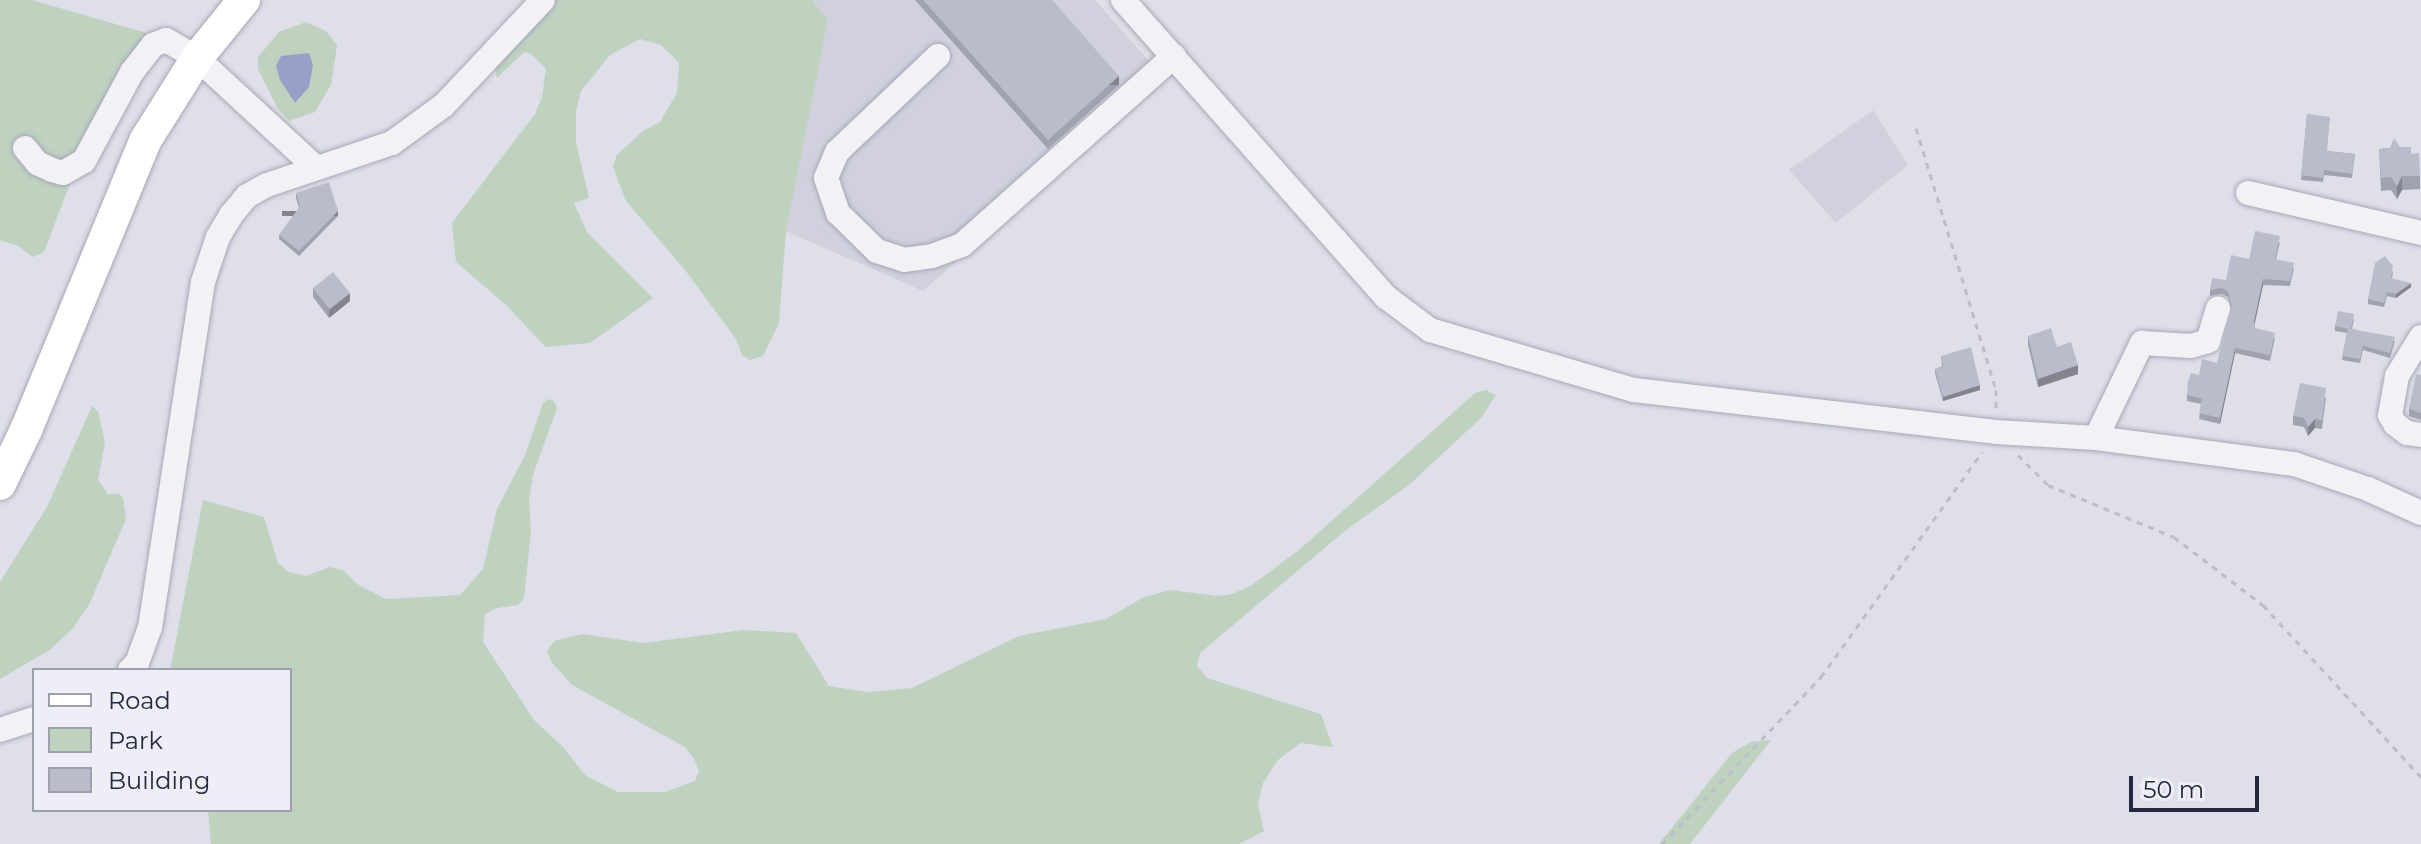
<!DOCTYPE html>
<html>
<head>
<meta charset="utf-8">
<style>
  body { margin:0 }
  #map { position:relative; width:2421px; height:844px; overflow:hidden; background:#dedfe8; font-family:Montserrat,sans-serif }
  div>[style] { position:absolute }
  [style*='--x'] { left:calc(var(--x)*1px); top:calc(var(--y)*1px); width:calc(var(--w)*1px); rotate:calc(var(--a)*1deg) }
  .built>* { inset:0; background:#d0d1dd }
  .green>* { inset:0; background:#bfd2c0 }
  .water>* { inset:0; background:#98a0ca }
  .path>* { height:3px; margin-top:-1.5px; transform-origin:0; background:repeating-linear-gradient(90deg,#bcbdc7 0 6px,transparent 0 12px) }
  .roads { filter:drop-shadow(0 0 2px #a7a8b6) drop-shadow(0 0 2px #a7a8b6) }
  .minor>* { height:24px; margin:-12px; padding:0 12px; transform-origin:12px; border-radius:12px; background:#f1f1f6 }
  .major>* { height:32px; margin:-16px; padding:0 16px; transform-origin:16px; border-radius:16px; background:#fff }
  .wall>* { inset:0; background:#a1a2af }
  .shaded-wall>* { inset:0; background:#83848e; transform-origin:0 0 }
  .building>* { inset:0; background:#bbbccb; transform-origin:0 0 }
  span { translate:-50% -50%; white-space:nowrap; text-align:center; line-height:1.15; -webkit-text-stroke:7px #eeeef6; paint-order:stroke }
  .legend { position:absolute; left:32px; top:668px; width:260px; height:144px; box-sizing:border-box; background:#eeeef6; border:2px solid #9e9fad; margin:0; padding:10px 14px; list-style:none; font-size:24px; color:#272840 }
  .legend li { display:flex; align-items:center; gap:16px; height:40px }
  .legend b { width:40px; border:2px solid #9e9fad }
  .scale { position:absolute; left:2129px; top:776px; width:130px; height:36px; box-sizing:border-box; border:4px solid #272840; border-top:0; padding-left:10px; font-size:24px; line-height:28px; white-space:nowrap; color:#272840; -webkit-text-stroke:6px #eeeef6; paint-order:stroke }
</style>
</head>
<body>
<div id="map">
  <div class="built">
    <i style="clip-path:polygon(812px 0,1095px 0,1165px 79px,923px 291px,786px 231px,828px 20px)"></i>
    <i style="clip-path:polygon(1873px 110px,1908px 165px,1836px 223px,1789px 170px)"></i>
  </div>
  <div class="green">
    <i style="clip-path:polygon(0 0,32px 0,150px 34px,97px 113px,44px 252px,33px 257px,18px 246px,0 240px)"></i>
    <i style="clip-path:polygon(546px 0,812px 0,828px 20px,786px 231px,779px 323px,763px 356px,750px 360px,742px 355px,736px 339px,685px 270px,626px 201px,618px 181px,613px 166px,617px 155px,643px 131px,660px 122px,677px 93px,679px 63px,661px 45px,640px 39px,610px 55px,581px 91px,576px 111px,576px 142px,589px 198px,574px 203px,587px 232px,653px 298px,590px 343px,546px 347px,505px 304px,456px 262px,452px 223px,535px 114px,542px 97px,546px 69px,531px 54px,524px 52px,497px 78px,491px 52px)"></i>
    <i style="clip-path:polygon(306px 22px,326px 31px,337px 45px,331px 85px,315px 112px,289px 121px,278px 109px,258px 69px,258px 57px,279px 32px)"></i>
    <i style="clip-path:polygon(1486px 390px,1496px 395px,1481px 418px,1410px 484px,1346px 530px,1200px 653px,1197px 666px,1207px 678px,1321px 714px,1333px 747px,1300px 743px,1278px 760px,1263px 783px,1258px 804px,1264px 831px,1239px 844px,211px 844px,208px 810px,290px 810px,290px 670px,170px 670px,203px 500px,264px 517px,278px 563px,289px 572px,306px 576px,330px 567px,343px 570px,357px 584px,386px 599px,460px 595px,483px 569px,497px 509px,525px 455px,543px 403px,549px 399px,554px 401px,557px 408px,533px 475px,529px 501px,531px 532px,524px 598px,518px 605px,497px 608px,485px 614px,483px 642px,534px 720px,564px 748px,585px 775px,618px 792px,665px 792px,695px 781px,699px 771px,694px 759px,685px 747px,572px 685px,552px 663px,547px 651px,554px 641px,582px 634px,643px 643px,743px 630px,796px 633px,829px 686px,867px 692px,912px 688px,1019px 636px,1106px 619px,1142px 598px,1170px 590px,1218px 596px,1232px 594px,1252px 585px,1299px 550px,1475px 393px)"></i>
    <i style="clip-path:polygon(92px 406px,98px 411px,105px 443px,98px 480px,108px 494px,119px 494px,123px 498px,126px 519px,89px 605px,73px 628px,51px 649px,0 679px,0 582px,47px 507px)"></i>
    <i style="clip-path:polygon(1771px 740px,1690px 844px,1659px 844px,1732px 753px,1751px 742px)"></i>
  </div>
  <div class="water">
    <i style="clip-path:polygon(309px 53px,313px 65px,309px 87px,295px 103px,280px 80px,276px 66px,281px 56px)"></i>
  </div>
  <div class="path">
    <i style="--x:1916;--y:128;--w:274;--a:73"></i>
    <i style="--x:1996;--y:390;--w:22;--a:90"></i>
    <i style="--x:2018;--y:455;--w:42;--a:45"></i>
    <i style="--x:2048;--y:485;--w:136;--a:22.4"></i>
    <i style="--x:2174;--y:537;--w:112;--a:37.4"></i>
    <i style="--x:2263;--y:605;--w:234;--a:47.4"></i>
    <i style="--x:1662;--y:844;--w:231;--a:-46.4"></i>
    <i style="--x:1821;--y:677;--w:277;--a:-54.4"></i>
  </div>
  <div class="roads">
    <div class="minor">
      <i style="--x:1123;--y:0;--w:397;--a:48.5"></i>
      <i style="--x:1386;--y:297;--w:55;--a:36.9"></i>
      <i style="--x:1430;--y:330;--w:213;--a:16.4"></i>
      <i style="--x:1634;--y:390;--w:364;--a:6.6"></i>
      <i style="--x:1996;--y:432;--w:100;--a:3.4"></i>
      <i style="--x:2096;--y:438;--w:200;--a:7.5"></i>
      <i style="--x:2294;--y:464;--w:78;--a:18.7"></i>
      <i style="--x:2368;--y:489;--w:58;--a:24.4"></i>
      <i style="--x:938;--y:56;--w:139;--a:136.5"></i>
      <i style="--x:837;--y:152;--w:28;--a:113"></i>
      <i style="--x:826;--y:178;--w:37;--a:71"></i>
      <i style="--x:838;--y:213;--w:54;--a:44.3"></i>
      <i style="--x:877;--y:251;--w:28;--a:18"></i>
      <i style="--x:904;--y:260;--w:28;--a:-8"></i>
      <i style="--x:932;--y:256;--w:32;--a:-20"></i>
      <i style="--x:962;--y:245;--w:284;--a:-41.7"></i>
      <i style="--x:25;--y:148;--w:19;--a:51"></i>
      <i style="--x:37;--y:163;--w:17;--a:25"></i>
      <i style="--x:52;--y:170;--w:11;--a:15"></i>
      <i style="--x:63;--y:173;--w:24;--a:-30"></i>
      <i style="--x:84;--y:161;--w:101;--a:-61.7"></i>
      <i style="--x:132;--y:72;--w:34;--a:-52"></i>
      <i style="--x:153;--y:45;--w:14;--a:-21"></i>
      <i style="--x:166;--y:40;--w:36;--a:30"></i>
      <i style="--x:197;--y:58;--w:162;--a:42.7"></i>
      <i style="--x:2248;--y:193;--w:178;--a:13"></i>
      <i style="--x:2421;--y:337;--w:46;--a:121.6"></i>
      <i style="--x:2397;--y:376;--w:40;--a:100"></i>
      <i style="--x:2390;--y:415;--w:10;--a:61"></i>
      <i style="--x:2395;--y:424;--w:15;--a:37"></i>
      <i style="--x:2407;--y:433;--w:14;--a:8"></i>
      <i style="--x:2096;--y:438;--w:106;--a:-64.2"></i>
      <i style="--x:2142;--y:343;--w:49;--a:3.5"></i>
      <i style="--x:2191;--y:346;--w:18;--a:-16"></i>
      <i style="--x:2208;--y:341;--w:34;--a:-73"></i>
      <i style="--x:130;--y:670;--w:10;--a:-45"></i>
      <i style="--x:137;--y:663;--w:37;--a:-70"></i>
      <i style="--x:150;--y:628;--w:350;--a:-81.3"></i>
      <i style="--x:203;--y:282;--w:47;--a:-71.6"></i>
      <i style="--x:218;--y:237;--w:26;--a:-59"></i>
      <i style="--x:231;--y:215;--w:25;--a:-50"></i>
      <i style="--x:247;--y:196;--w:23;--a:-29"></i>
      <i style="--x:267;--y:185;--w:132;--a:-18.6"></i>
      <i style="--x:392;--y:143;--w:64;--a:-36.2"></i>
      <i style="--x:444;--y:105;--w:144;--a:-46.7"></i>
      <i style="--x:0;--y:730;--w:36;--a:-18"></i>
    </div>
    <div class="major">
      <i style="--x:0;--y:484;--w:60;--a:-64.3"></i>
      <i style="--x:26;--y:430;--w:313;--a:-67.6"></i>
      <i style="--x:145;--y:141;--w:98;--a:-57.9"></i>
      <i style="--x:197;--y:58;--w:75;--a:-51"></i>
    </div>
  </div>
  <div class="wall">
    <i style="clip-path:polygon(915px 0,1052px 0,1119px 85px,1048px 149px)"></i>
    <i style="clip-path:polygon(2307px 114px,2327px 151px,2355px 154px,2352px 178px,2324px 175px,2323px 182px,2301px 180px)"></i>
    <i style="clip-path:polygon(2400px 147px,2411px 154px,2420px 176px,2420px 189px,2402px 190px,2397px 199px,2391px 190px,2381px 191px,2379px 149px)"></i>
    <i style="clip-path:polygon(296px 193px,338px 216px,299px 256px,279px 239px,279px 235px,299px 208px,296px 198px)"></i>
    <i style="clip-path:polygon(2280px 242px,2276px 259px,2294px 268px,2290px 286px,2263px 285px,2254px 325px,2255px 328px,2275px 338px,2270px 361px,2235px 353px,2220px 424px,2199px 419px,2201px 404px,2187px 401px,2187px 395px,2199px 375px,2217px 363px,2232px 309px,2228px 297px,2222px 294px,2210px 296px,2210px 290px,2226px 280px,2249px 259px)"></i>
    <i style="clip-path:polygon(2393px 271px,2392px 279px,2411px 287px,2396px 298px,2387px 296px,2384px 307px,2368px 304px,2368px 299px)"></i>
    <i style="clip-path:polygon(313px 288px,350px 301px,329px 318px,313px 297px)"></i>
    <i style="clip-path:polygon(2354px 319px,2352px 329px,2395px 341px,2390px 358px,2363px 350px,2360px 363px,2342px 360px,2347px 333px,2335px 331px,2335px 326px)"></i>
    <i style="clip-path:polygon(2028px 336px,2057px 347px,2078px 374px,2038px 387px,2028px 345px)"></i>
    <i style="clip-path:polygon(1941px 356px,1980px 390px,1943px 401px,1935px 373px,1935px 369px,1942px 366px)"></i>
    <i style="clip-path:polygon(2421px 375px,2421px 420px,2409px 416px,2409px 409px)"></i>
    <i style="clip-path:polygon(2326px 397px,2322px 429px,2315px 428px,2308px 436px,2304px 427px,2293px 425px,2293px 416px)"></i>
  </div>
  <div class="shaded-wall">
    <i style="left:1119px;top:76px;width:9px;height:96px;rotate:90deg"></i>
    <i style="clip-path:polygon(2402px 176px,2402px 190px,2397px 199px,2397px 186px)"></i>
    <i style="left:338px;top:211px;width:5px;height:56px;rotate:90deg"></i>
    <i style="clip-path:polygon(2263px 279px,2263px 285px,2254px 327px,2254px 321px)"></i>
    <i style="clip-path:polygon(2411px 283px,2411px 287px,2396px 298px,2396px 294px)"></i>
    <i style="clip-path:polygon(350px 293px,350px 301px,329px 318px,329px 309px)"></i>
    <i style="clip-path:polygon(2235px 348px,2235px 353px,2220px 424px,2220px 418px)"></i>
    <i style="clip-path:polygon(2078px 365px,2078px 374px,2038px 387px,2038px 379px)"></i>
    <i style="clip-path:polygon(1980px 385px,1980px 390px,1943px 401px,1943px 397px)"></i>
    <i style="clip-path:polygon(2315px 419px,2315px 428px,2308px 436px,2308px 427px)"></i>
  </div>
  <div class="building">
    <i style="clip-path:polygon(923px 0,1052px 0,1119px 76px,1048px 140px)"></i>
    <i style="clip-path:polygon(2307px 114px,2330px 117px,2327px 151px,2355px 154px,2352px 174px,2324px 170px,2323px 178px,2301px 175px)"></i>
    <i style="clip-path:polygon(2394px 138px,2400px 147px,2411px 147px,2411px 154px,2419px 153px,2420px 176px,2402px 176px,2397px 186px,2391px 177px,2381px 178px,2379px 149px,2390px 148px)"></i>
    <i style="clip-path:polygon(329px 182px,338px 211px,299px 251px,279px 235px,300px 206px,296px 193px)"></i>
    <i style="clip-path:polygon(2255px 231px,2280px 236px,2275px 259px,2294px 263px,2290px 281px,2263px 279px,2254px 321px,2255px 328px,2275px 333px,2270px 355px,2235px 348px,2220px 418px,2199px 413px,2202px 399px,2187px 395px,2188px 381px,2191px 373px,2199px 375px,2202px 359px,2217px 363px,2232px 307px,2228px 292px,2222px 288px,2210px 290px,2212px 278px,2226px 280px,2231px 255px,2249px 259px)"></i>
    <i style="clip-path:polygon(2385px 256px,2393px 266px,2391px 278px,2411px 283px,2396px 294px,2387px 292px,2384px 303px,2368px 299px,2375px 263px)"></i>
    <i style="left:333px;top:272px;width:27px;height:26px;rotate:51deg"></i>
    <i style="clip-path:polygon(2338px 311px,2354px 314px,2351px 329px,2395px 337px,2390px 353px,2363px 346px,2360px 359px,2342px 356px,2348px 329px,2335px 326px)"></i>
    <i style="clip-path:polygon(2051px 328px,2057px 347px,2071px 342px,2078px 365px,2038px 379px,2028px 336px)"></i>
    <i style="clip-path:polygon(1971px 347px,1980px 385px,1943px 397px,1935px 369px,1943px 366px,1941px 356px)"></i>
    <i style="clip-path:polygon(2416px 374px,2421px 375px,2421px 413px,2409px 409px)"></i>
    <i style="clip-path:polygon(2300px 383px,2326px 388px,2322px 420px,2315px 419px,2308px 427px,2304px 418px,2293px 416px)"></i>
  </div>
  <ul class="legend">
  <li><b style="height:10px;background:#fff"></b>Road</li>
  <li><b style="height:22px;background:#bfd2c0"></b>Park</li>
  <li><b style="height:22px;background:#bbbccb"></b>Building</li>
  </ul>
  <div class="scale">50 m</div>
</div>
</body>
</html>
